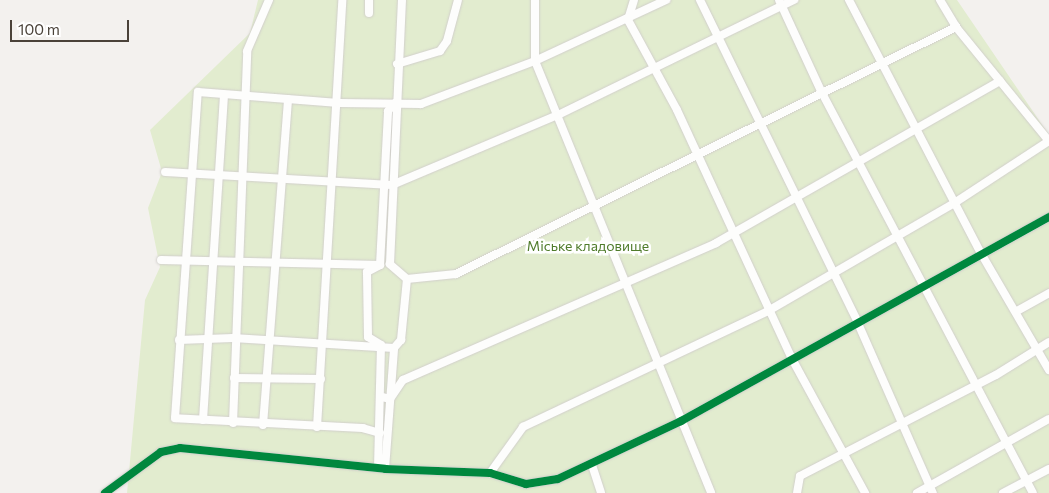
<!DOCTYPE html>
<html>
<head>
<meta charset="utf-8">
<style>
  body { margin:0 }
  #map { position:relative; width:1049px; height:493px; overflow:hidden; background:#f3f1ee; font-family:Commissioner,sans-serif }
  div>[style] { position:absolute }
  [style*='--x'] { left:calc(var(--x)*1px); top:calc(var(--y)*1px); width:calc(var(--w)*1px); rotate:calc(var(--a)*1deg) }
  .green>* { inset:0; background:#e2eccf }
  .roads { filter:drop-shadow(0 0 1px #d1cfcb) drop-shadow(0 0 1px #d1cfcb) }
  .minor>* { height:8px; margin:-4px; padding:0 4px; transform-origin:4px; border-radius:4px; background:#fdfdfc }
  .cycleway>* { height:8px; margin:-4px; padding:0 4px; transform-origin:4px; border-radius:4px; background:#00873e }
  span { translate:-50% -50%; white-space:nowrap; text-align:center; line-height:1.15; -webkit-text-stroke:5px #fff; paint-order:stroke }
  .park-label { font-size:14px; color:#507c2c }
  .scale { position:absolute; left:10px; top:20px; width:119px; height:22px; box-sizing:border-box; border:2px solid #4a4239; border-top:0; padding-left:6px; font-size:15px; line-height:18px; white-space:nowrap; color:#4a4239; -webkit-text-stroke:4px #fff; paint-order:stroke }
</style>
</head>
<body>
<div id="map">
  <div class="green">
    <i style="clip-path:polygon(258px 0,957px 0,1049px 135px,1049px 493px,127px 493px,145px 300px,160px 267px,148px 208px,162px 172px,150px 130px,250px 33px)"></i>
  </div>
  <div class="roads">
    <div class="minor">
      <i style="--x:535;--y:0;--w:61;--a:90"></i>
      <i style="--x:535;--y:61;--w:466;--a:67.8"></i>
      <i style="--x:634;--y:0;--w:21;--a:107"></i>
      <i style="--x:628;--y:20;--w:102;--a:61.4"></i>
      <i style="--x:677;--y:110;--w:272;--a:65.2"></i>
      <i style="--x:791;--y:357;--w:155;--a:61.4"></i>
      <i style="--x:700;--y:0;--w:357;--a:63.9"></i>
      <i style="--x:857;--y:321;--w:188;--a:66.2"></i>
      <i style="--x:779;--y:0;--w:100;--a:65.2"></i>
      <i style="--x:821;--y:91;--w:454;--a:62.2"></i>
      <i style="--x:849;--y:0;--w:288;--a:62.5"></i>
      <i style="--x:982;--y:255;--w:133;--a:59.8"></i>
      <i style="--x:940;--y:0;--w:31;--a:59"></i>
      <i style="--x:956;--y:27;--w:147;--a:50.8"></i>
      <i style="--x:369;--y:13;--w:13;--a:-90"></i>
      <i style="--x:397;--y:64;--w:45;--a:-16.8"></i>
      <i style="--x:440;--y:51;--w:12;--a:-55"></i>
      <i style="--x:447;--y:41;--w:42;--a:-75"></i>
      <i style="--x:165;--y:172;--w:227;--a:3.3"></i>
      <i style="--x:392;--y:185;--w:180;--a:-22.9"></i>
      <i style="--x:558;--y:115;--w:263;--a:-26"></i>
      <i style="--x:161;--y:260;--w:219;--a:1.3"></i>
      <i style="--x:407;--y:279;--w:49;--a:-5.8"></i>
      <i style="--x:456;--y:274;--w:558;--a:-26.29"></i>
      <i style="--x:1017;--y:311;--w:37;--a:-29"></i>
      <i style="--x:179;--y:340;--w:54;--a:-2.1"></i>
      <i style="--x:233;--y:338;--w:161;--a:3.6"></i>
      <i style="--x:234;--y:378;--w:87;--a:0.7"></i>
      <i style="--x:382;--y:397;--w:8;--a:14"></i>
      <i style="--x:390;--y:399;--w:23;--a:-56"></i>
      <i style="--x:403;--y:380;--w:342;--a:-23.6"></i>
      <i style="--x:716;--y:243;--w:327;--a:-29.7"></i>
      <i style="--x:203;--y:420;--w:326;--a:-86.3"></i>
      <i style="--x:233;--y:423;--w:372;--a:-87.8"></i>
      <i style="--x:247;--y:51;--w:56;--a:-66.7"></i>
      <i style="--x:263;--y:425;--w:327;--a:-85.6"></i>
      <i style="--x:317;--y:427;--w:428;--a:-86.6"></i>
      <i style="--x:380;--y:433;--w:18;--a:-164"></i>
      <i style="--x:363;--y:428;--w:188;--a:-177"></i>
      <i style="--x:175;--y:418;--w:327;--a:-86"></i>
      <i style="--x:198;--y:92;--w:141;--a:4.5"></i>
      <i style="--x:339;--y:103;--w:82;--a:0.7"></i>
      <i style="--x:421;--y:104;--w:122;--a:-20.7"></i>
      <i style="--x:535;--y:61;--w:145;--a:-25"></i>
      <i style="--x:592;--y:465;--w:29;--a:72"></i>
      <i style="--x:378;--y:468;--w:123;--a:-88.6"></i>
      <i style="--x:381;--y:345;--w:15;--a:-148"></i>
      <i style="--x:368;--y:337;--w:65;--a:-90.9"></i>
      <i style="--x:367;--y:272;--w:15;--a:-28"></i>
      <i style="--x:380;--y:265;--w:154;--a:-87"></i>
      <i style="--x:388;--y:111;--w:11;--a:-49"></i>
      <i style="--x:385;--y:469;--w:121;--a:-85.7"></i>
      <i style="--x:394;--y:348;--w:11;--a:-49"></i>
      <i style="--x:401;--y:340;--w:61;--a:-84.4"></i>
      <i style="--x:407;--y:279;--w:23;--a:-139"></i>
      <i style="--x:390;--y:264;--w:264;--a:-87.4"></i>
      <i style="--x:490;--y:473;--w:57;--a:-54.3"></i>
      <i style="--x:523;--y:427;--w:271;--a:-25.3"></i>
      <i style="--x:768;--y:311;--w:217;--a:-30.1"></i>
      <i style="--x:956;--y:202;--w:111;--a:-33.3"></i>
      <i style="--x:105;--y:493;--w:69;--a:-36.2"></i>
      <i style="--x:161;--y:452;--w:19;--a:-12"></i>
      <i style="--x:180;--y:448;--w:206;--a:5.8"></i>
      <i style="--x:385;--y:469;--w:105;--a:2.2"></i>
      <i style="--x:490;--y:473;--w:38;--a:17"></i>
      <i style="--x:526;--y:484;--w:32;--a:-9"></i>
      <i style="--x:558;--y:479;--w:136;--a:-25.2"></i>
      <i style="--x:681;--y:421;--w:421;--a:-29"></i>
      <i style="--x:797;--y:493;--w:17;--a:-80"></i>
      <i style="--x:800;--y:476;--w:220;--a:-27.3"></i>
      <i style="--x:996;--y:375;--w:62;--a:-31.9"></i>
      <i style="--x:917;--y:493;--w:151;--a:-29.3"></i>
      <i style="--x:1003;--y:493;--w:52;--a:-27.6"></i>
    </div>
  </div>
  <div class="cycleway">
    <i style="--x:105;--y:493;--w:69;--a:-36.2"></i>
    <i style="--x:161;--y:452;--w:19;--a:-12"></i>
    <i style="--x:180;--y:448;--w:206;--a:5.8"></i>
    <i style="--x:385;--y:469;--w:105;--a:2.2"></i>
    <i style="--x:490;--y:473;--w:38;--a:17"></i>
    <i style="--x:526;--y:484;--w:32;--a:-9"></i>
    <i style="--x:558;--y:479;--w:136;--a:-25.2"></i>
    <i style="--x:681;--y:421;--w:421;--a:-29"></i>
  </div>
  <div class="park-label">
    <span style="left:588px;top:246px">Міське кладовище</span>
  </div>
  <div class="scale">100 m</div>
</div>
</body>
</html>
